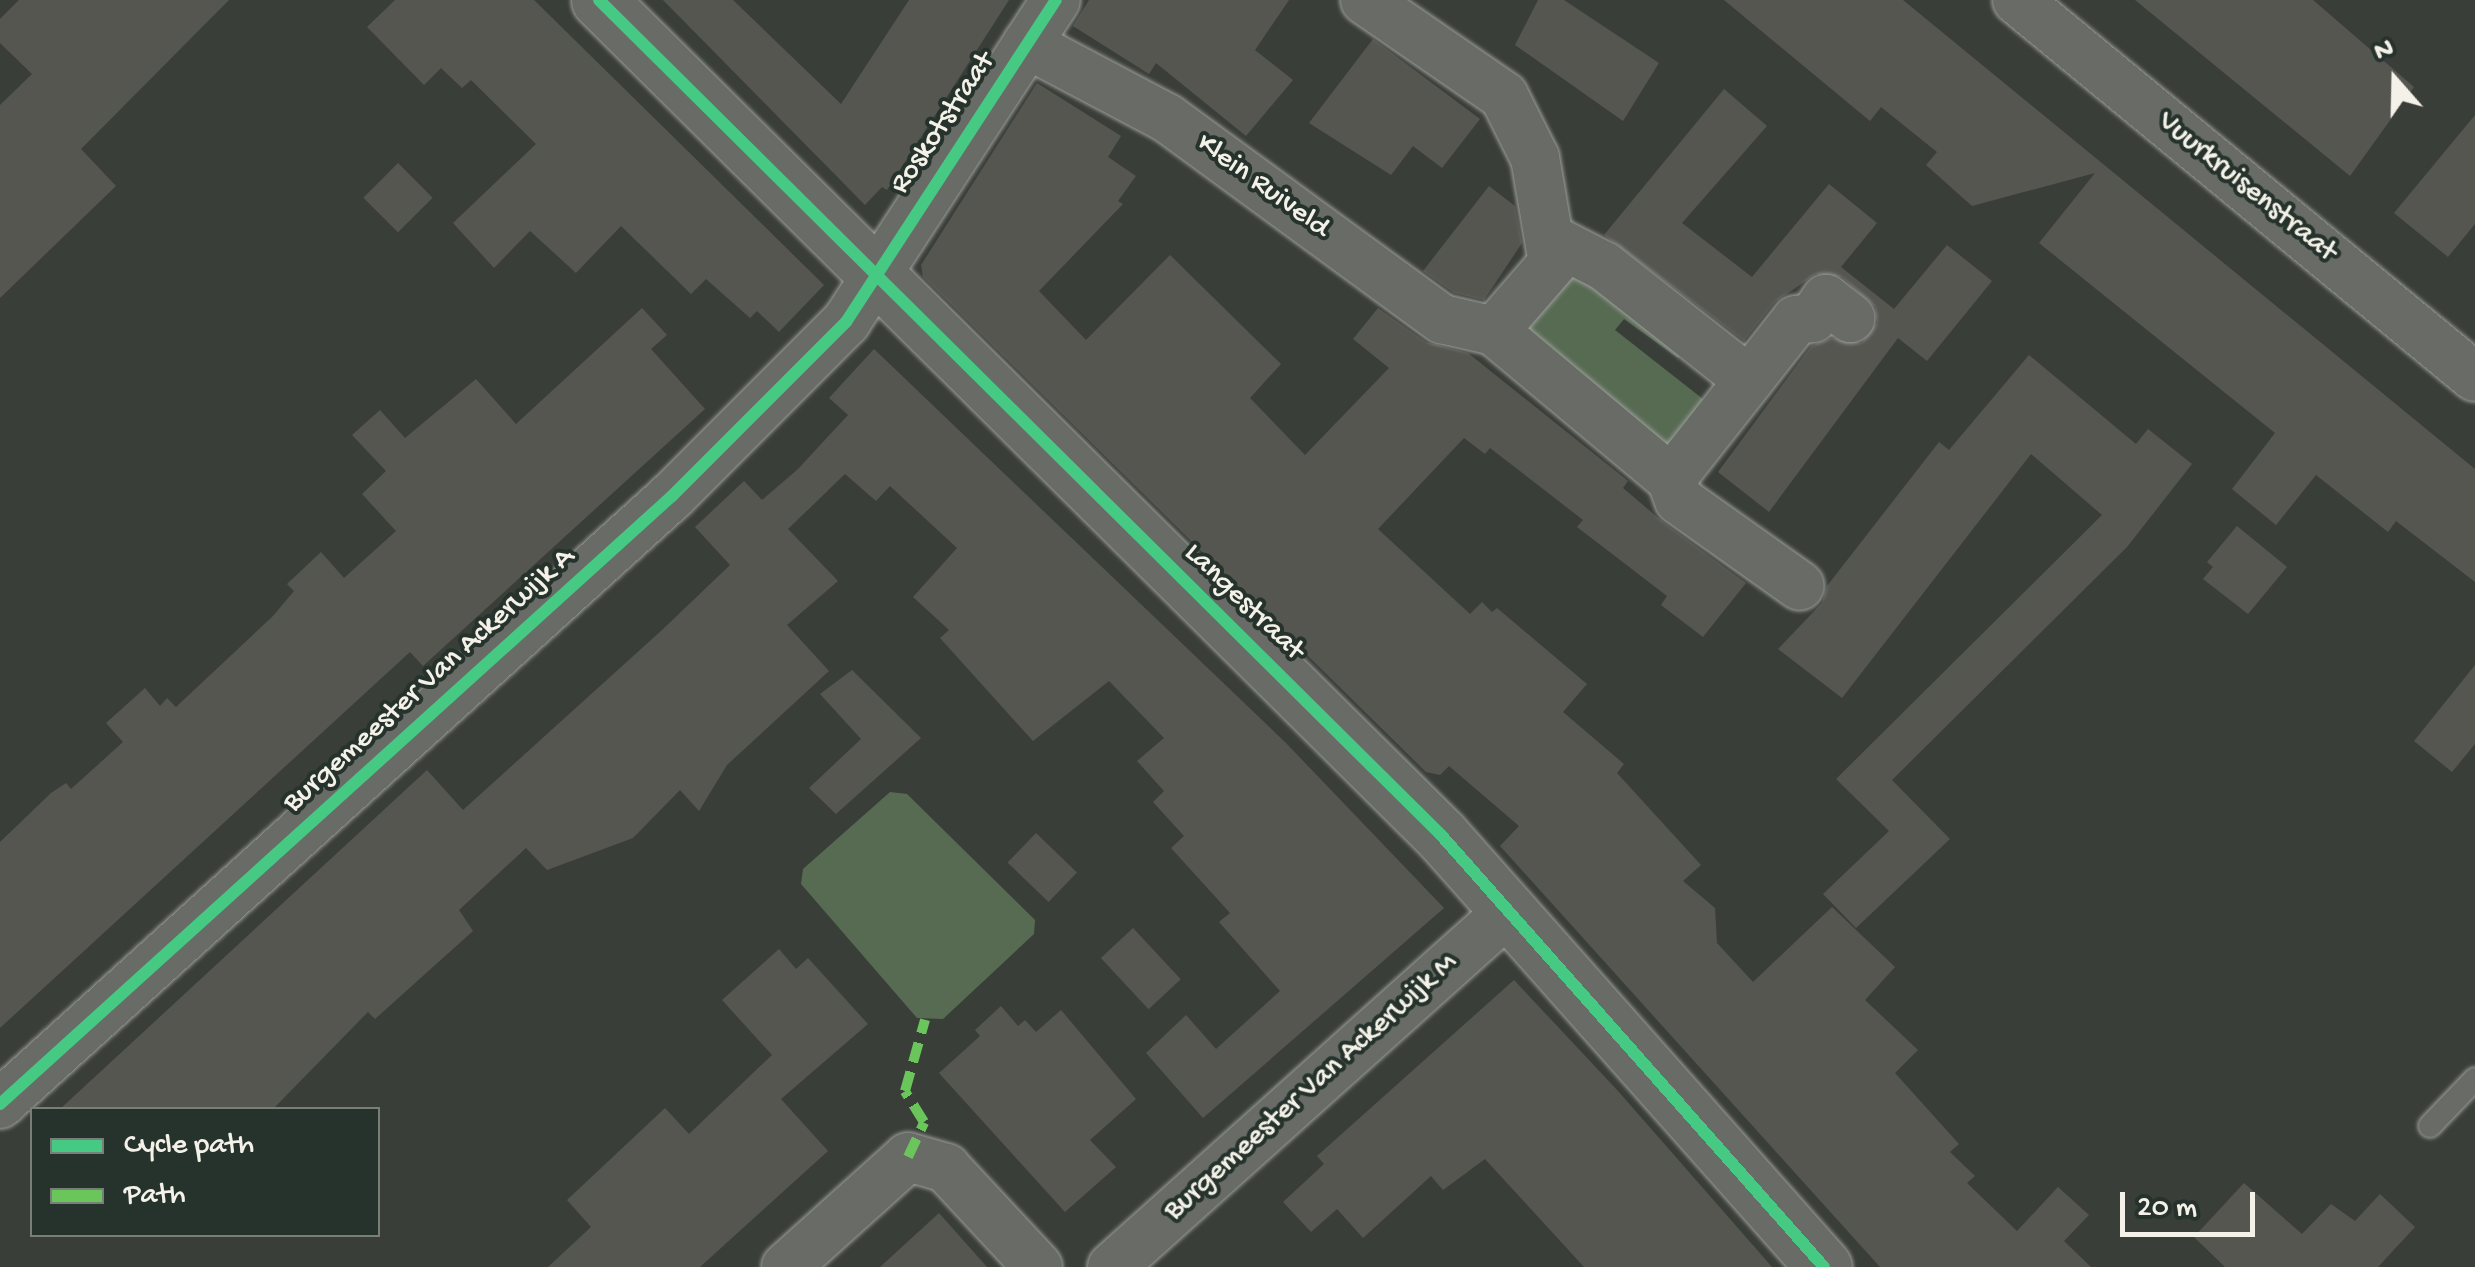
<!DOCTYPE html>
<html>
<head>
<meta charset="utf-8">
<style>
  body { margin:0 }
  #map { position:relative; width:2475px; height:1267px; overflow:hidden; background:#3a3e39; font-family:"Gochi Hand",sans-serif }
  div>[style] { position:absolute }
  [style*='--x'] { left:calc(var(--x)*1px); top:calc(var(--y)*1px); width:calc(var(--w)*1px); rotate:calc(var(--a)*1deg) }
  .green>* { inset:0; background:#576b53 }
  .building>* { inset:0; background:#565651; transform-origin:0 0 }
  .roads { filter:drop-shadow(0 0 2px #9e9f9b) drop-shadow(0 0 2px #9e9f9b) }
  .lane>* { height:22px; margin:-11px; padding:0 11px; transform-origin:11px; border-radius:11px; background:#686b66 }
  .street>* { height:48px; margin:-24px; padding:0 24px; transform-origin:24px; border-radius:24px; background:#686b66 }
  .secondary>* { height:55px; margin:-27.5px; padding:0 27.5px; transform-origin:27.5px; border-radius:27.5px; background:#686b66 }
  .quiet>* { height:10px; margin-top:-5px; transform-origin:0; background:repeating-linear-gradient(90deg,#6ac65a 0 20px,transparent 0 30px) }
  .cycleway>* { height:12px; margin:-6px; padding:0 6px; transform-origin:6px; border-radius:6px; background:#46c982 }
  span { translate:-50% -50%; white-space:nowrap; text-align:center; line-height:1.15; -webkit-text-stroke:8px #26332d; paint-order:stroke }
  .street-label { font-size:30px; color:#f4f1e8 }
  .legend { position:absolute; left:30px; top:1107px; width:350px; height:130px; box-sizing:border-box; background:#26332d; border:2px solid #787f78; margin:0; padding:12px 18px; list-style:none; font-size:30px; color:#f4f1e8 }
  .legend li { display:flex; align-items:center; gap:20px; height:50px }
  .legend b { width:50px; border:2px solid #787f78 }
  .north { position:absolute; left:2345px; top:30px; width:100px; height:100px; -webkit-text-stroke:8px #26332d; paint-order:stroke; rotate:340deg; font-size:28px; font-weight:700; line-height:40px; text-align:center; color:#f4f1e8 }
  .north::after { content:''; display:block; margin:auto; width:35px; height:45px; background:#f4f1e8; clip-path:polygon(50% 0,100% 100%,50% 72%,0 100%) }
  .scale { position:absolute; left:2120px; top:1192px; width:135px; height:45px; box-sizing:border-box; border:5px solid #f4f1e8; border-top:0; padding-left:12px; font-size:30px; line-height:35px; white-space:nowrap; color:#f4f1e8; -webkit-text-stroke:8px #26332d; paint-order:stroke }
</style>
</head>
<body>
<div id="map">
  <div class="green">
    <i style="clip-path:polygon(1574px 263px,1686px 348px,1678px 358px,1624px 319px,1615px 330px,1708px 403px,1669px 453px,1523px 330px)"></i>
    <i style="clip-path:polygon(890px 792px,907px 794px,1035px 920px,1034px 934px,943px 1019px,917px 1018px,801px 884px,803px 869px)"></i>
  </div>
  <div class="building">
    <i style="clip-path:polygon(19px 0,229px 0,81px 149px,116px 186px,0 298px,0 105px,32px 74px,0 43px,0 19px)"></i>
    <i style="clip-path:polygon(395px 0,534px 0,824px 285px,779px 332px,757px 311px,750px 318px,706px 279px,691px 294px,621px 226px,576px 273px,530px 231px,494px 268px,453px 223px,536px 144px,471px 80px,462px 88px,441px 68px,424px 85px,367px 27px)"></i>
    <i style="clip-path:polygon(663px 0,733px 0,841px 104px,909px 0,1009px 0,887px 190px,882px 187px,865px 205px)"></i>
    <i style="clip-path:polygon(1089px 0,1289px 0,1255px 50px,1293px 80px,1246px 136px,1156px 63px,1149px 74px,1073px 26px)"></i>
    <i style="clip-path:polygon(1538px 0,1564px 0,1659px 63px,1623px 121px,1515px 45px)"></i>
    <i style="clip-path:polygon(1724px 0,1903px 0,2475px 469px,2475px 582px,2396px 521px,2388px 532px,2316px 475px,2276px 525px,2232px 489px,2275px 433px,2039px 243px,2095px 173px,1972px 206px,1926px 165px,1937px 152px,1881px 107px,1870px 121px)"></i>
    <i style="clip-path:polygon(2135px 0,2313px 0,2414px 87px,2350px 176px)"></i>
    <i style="clip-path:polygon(1373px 39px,1480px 119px,1442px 168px,1413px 146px,1391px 175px,1309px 123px)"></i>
    <i style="clip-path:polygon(1037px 83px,1121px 136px,1108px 157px,1136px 176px,1118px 201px,1123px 204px,1039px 291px,1086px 340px,1170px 255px,1281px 364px,1250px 398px,1305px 455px,1389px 368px,1353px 339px,1378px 308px,1426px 342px,1468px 353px,1628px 481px,1623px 488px,1663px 522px,1746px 583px,1703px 637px,1661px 605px,1667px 596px,1577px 527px,1583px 520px,1490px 448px,1485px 454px,1464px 438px,1378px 529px,1470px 614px,1482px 602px,1492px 612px,1497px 608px,1587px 684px,1563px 712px,1624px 764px,1617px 773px,1701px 865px,1683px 881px,1715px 908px,1717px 943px,1753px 982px,1832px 907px,1895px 967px,1865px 1000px,1918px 1050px,1895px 1073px,1959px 1144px,1950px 1152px,1975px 1176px,1967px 1183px,2017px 1231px,2058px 1187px,2089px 1215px,2064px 1241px,2091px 1267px,1880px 1267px,1500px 846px,1519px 826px,1449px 766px,1440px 775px,1426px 772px,923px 277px,921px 265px)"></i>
    <i style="clip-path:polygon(1724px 89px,1767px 126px,1682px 223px,1752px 277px,1829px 184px,1877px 223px,1841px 267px,1894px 309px,1947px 245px,1992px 281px,1927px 361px,1898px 338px,1769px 512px,1718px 472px,1811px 346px,1831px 338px,1861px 343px,1877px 323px,1875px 307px,1842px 277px,1816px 274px,1775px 302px,1744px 341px,1604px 235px)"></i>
    <i style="clip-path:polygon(2475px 115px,2475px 224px,2448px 257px,2394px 213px)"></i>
    <i style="left:398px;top:163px;width:49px;height:49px;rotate:45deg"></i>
    <i style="clip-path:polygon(1489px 186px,1515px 206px,1522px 243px,1484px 300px,1454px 293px,1423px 271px)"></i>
    <i style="clip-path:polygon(642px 308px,667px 335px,651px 349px,705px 409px,423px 666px,410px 652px,0 1028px,0 842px,51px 793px,66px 783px,71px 789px,123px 742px,106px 723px,145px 688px,160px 706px,167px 698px,176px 707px,273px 616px,294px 591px,287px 584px,321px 552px,344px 578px,396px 531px,362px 494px,386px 471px,352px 435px,380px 410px,405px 438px,476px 379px,516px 424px)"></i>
    <i style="clip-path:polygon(874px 349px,1285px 742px,1444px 908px,1203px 1118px,1146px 1053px,1186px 1015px,1216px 1049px,1280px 991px,1219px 922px,1230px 913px,1171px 848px,1184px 836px,1153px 802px,1164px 791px,1137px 761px,1164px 738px,1109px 681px,1033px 741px,940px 638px,949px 630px,913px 597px,957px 548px,890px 486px,876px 501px,845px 474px,788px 529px,838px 581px,787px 625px,829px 671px,727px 765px,699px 811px,680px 790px,633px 838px,547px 870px,526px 848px,459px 910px,473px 931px,375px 1019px,368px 1012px,272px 1110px,59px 1110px,427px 770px,463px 810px,662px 630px,730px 565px,695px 527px,744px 481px,762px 500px,798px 469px,848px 415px,829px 398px)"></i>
    <i style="clip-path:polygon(2029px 355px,2136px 444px,2148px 429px,2192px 464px,2127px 547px,1892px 780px,1950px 839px,1856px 928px,1823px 894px,1889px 831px,1836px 779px,2102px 515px,2031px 454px,1842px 698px,1778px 649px,1822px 603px,1827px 586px,1939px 442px,1949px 450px)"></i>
    <i style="clip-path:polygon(2237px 526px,2287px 567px,2248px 614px,2203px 579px,2213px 567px,2207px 562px)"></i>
    <i style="clip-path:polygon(2475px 665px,2475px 744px,2452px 772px,2414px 741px)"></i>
    <i style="clip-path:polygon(852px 670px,921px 738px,836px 814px,809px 788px,861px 739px,820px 694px)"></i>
    <i style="left:1036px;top:833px;width:57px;height:41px;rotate:44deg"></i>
    <i style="left:1133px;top:928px;width:70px;height:44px;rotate:47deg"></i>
    <i style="clip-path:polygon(779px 949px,796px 969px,808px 958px,868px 1024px,781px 1099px,828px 1151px,700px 1267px,548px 1267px,591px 1227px,567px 1200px,665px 1108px,689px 1134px,772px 1055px,722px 1000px)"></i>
    <i style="clip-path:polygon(1514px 980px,1618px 1091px,1772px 1267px,1584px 1267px,1485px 1159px,1443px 1190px,1431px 1176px,1363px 1238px,1337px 1209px,1311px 1232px,1283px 1202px,1324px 1164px,1317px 1156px)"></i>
    <i style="clip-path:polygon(1001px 1006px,1018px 1026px,1025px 1020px,1036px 1032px,1061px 1010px,1136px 1099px,1090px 1140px,1116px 1167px,1065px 1212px,939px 1073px,980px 1036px,975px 1030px)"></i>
    <i style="clip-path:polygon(2244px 1183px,2302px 1234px,2331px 1204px,2355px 1221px,2380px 1194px,2415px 1227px,2378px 1267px,2225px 1267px,2194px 1237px)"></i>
    <i style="clip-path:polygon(939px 1213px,987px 1267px,880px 1267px)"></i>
  </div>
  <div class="roads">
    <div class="lane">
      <i style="--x:2430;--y:1126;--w:65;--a:-46.2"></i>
    </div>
    <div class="street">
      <i style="--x:2017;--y:0;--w:593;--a:39.46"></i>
      <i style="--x:1027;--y:44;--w:158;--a:27.9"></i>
      <i style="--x:1167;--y:118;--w:341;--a:36.2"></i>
      <i style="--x:1442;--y:319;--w:53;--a:13"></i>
      <i style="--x:1494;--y:331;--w:90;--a:-49.1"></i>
      <i style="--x:1553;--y:263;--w:107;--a:-99.7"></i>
      <i style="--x:1535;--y:158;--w:69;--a:-116.6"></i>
      <i style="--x:1504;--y:96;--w:169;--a:-145.4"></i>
      <i style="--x:1551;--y:239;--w:59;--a:27"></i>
      <i style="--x:1604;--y:266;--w:184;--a:38.2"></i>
      <i style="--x:1749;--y:380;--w:126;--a:128.2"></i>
      <i style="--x:1494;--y:331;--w:231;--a:39.9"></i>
      <i style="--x:1671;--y:479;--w:22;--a:69"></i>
      <i style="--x:1679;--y:500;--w:148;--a:35.4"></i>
      <i style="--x:1749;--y:380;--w:76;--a:-51.9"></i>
      <i style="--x:1796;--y:320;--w:17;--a:-7"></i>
      <i style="--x:1813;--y:318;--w:23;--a:-56"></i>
      <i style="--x:1826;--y:299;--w:31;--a:38"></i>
      <i style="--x:0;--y:1104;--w:906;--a:-42.14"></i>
      <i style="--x:672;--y:496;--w:246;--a:-45"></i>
      <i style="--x:846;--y:322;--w:384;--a:-56.9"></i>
      <i style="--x:786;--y:1267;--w:164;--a:-42"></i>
      <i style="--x:908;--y:1157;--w:40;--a:16"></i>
      <i style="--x:946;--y:1168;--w:135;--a:47.1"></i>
      <i style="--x:1112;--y:1267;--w:536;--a:-41.9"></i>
    </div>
    <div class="secondary">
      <i style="--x:599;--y:0;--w:1186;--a:44.76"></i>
      <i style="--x:1441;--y:835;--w:577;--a:48.44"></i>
    </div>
  </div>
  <div class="quiet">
    <i style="--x:908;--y:1157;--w:38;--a:-65"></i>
    <i style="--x:924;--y:1122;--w:36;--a:-122"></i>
    <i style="--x:905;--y:1091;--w:74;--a:-74.3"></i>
  </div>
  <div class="cycleway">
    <i style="--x:599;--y:0;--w:1186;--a:44.76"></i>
    <i style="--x:1441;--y:835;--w:577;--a:48.44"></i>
    <i style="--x:0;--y:1104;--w:906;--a:-42.14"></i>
    <i style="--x:672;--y:496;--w:246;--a:-45"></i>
    <i style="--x:846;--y:322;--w:384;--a:-56.9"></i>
  </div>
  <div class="street-label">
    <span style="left:944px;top:124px;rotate:-56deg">Roskotstraat</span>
    <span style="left:1262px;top:187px;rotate:36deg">Klein Ruiveld</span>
    <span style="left:2246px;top:188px;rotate:39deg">Vuurkruisenstraat</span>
    <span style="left:1243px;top:603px;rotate:44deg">Langestraat</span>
    <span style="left:430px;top:681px;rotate:-42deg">Burgemeester Van Ackerwijk A</span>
    <span style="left:1312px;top:1088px;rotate:-42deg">Burgemeester Van Ackerwijk M</span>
  </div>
  <ul class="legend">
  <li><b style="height:12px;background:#46c982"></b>Cycle path</li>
  <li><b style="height:12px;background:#6ac65a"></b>Path</li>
  </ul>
  <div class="north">N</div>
  <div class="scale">20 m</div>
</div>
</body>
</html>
